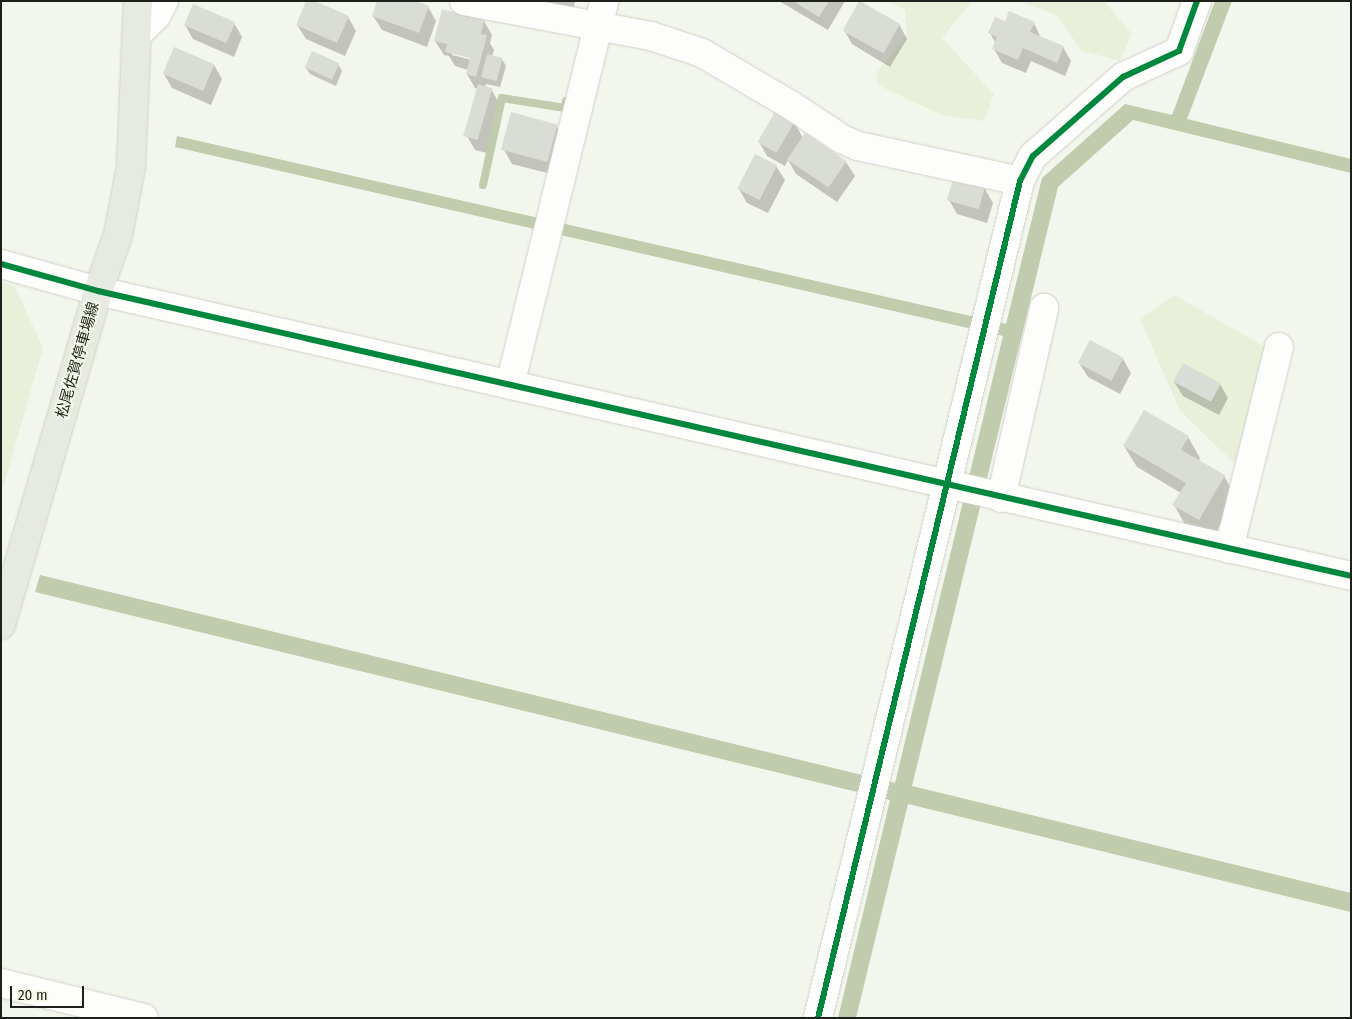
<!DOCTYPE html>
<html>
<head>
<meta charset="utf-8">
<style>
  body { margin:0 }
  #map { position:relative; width:1352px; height:1019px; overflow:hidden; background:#f3f6ec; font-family:"Fira Sans Condensed","Noto Sans JP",sans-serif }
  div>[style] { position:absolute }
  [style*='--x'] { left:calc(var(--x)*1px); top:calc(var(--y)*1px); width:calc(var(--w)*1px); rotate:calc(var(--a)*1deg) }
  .green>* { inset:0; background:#e9f0d9 }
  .water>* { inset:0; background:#c1cbad }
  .shadow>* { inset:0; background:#0003 }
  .stream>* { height:8px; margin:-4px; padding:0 4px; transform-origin:4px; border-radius:4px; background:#c1cbad }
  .building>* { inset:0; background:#daddd5; transform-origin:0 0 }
  .roads { filter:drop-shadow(0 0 1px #ced1c9) drop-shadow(0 0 1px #ced1c9) }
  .minor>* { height:28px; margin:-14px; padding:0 14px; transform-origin:14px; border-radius:14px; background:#fdfefc }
  .major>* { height:28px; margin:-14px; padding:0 14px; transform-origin:14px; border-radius:14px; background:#e7eae0 }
  .cycleway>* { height:6px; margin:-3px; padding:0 3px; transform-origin:3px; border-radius:3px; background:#00873e }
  span { translate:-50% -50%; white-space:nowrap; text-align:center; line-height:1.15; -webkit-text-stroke:4px #f4f9e9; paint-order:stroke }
  .street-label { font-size:15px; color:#1e201b }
  .frame { position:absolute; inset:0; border:2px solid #1e201b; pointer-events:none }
  .scale { position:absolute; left:10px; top:986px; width:74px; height:22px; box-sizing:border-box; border:2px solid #1e201b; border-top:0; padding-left:6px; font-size:15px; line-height:18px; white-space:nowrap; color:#1e201b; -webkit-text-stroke:4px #f4f9e9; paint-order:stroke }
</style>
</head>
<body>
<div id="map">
  <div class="green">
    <i style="clip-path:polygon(888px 1px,972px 1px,942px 38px,994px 94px,984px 121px,941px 115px,878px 85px,876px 74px,907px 34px,905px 10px)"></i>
    <i style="clip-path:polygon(1019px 1px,1104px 1px,1132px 34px,1120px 61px,1082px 51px,1056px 15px)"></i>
    <i style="clip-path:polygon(1px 282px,15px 287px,43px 348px,1px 495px)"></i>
    <i style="clip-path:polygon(1174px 295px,1269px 349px,1234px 463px,1180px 411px,1140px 319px)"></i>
  </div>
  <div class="water">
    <i style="clip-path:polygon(1215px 1px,1232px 1px,1187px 119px,1351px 159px,1351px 173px,1133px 120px,1058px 187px,912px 786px,1351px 893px,1351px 912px,908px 804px,856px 1018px,838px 1018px,890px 800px,35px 592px,40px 575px,895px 783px,1003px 336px,175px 147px,177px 136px,1006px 324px,1042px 178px,1125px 104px,1172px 115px)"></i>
  </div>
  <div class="shadow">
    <i style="clip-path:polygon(535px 1px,575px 1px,570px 29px)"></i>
    <i style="clip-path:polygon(779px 1px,845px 1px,828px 30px)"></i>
    <i style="clip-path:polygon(861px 2px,899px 24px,907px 39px,890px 67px,852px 44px,844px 30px)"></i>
    <i style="clip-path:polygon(428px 7px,436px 21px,427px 47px,382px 30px,373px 16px)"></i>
    <i style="clip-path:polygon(348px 17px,356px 31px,345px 56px,306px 39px,297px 25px)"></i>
    <i style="clip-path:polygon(evenodd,484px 21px,492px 35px,490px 43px,494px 50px,492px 57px,502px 59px,506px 66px,500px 87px,486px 84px,485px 87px,491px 89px,499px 103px,487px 153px,475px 150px,467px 136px,478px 89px,475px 88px,467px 74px,468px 70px,455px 66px,449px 56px,444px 55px,435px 41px,484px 21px,452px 53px,476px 59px,476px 61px,452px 55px,452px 53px)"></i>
    <i style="clip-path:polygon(1005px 22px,1034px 23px,1041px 38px,1063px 47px,1071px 61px,1065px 76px,1031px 61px,1026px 73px,1002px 63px,994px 49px,996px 44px,990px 33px)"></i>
    <i style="clip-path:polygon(234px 23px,242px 37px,234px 57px,193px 39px,185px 25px)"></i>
    <i style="clip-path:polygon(338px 64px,342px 71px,336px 86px,310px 74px,306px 68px)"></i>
    <i style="clip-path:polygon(214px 65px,222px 79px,211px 105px,172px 88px,164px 74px)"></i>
    <i style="clip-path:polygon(794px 122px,803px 138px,805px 134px,846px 162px,855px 176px,837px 202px,796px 174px,788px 160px,785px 166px,767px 156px,759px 142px)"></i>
    <i style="clip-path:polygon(556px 125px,564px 139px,555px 175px,512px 164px,504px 150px)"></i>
    <i style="clip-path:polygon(776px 166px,785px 180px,768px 213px,747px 203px,739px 189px)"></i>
    <i style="clip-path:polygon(985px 189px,993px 203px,987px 223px,957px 214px,949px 200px)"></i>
    <i style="clip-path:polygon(1123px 359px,1131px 373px,1120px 394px,1088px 377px,1079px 363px)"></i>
    <i style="clip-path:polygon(1174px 382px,1220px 384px,1228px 398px,1219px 415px,1183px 396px)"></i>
    <i style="clip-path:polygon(1188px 437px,1200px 458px,1199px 461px,1224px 476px,1236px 497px,1211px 541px,1186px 526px,1174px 505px,1181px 493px,1137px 467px,1124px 446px)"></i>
  </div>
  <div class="stream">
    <i style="--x:483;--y:185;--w:89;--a:-77.7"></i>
    <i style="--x:502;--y:98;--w:64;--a:9"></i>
    <i style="--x:565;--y:108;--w:7;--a:-82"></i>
  </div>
  <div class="building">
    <i style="clip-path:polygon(306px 1px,315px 1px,349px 16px,337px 43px,296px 25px)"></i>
    <i style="clip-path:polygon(377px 1px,416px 1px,429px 6px,419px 33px,372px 16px)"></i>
    <i style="clip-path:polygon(793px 1px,829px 1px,819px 17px)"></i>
    <i style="left:859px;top:1px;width:47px;height:34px;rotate:29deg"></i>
    <i style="left:193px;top:4px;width:46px;height:23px;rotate:23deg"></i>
    <i style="clip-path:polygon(442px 9px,484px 20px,481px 34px,487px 35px,476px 77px,466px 74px,470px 58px,445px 52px,447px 44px,434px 41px)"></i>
    <i style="clip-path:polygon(1009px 11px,1035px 22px,1030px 32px,1064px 46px,1057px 63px,1023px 48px,1018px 60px,992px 49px,997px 37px,988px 33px,995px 17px,1005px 21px)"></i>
    <i style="left:174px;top:47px;width:44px;height:29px;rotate:23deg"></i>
    <i style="left:312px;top:51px;width:30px;height:18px;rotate:24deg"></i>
    <i style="left:487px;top:54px;width:16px;height:24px;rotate:14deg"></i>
    <i style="left:478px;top:84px;width:15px;height:54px;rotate:16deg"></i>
    <i style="left:776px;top:110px;width:22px;height:37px;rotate:30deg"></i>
    <i style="left:511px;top:112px;width:48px;height:39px;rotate:15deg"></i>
    <i style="left:805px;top:133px;width:50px;height:32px;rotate:34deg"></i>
    <i style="left:755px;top:154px;width:25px;height:39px;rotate:27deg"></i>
    <i style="left:953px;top:179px;width:33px;height:22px;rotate:16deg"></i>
    <i style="left:1090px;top:340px;width:38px;height:26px;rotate:28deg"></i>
    <i style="left:1183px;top:363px;width:43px;height:21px;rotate:28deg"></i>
    <i style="clip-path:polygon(1144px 410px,1189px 436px,1181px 450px,1225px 475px,1199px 520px,1172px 505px,1186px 483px,1123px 446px)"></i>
  </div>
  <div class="roads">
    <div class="minor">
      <i style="--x:464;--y:1;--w:190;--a:10.6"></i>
      <i style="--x:651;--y:36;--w:54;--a:18.4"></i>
      <i style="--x:702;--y:53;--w:101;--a:30.4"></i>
      <i style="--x:789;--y:104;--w:64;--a:33.4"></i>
      <i style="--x:842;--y:139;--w:17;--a:24"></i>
      <i style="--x:858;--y:146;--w:166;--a:12.2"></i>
      <i style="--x:137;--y:35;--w:27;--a:-45"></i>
      <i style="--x:156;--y:16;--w:17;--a:-62"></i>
      <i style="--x:1;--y:264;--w:101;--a:15.6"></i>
      <i style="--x:98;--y:291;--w:1285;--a:12.81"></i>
      <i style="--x:510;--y:385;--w:395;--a:-76.2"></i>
      <i style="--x:1001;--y:498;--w:195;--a:-77.2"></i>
      <i style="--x:1229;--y:549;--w:208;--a:-76.1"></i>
      <i style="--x:1;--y:983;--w:147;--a:13.8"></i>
      <i style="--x:818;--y:1018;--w:861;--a:-76.43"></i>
      <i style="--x:1020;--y:181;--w:28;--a:-63"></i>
      <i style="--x:1033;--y:156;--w:120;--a:-41.3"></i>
      <i style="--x:1123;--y:77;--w:62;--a:-24.9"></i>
      <i style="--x:1179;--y:51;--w:53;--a:-70.2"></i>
    </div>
    <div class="major">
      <i style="--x:1;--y:625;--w:348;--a:-73.8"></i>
      <i style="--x:98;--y:291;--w:59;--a:-70.3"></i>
      <i style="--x:118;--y:235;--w:69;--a:-79.2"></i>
      <i style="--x:131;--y:167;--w:166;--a:-87.6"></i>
    </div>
  </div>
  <div class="cycleway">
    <i style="--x:1;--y:264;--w:101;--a:15.6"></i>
    <i style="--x:98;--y:291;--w:1285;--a:12.81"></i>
    <i style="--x:818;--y:1018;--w:861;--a:-76.43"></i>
    <i style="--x:1020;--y:181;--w:28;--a:-63"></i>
    <i style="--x:1033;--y:156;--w:120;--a:-41.3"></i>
    <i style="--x:1123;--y:77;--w:62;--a:-24.9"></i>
    <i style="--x:1179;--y:51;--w:53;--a:-70.2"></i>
  </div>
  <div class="street-label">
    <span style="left:78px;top:360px;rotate:-74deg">松尾佐賀停車場線</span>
  </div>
  <div class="frame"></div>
  <div class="scale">20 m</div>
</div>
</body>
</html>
